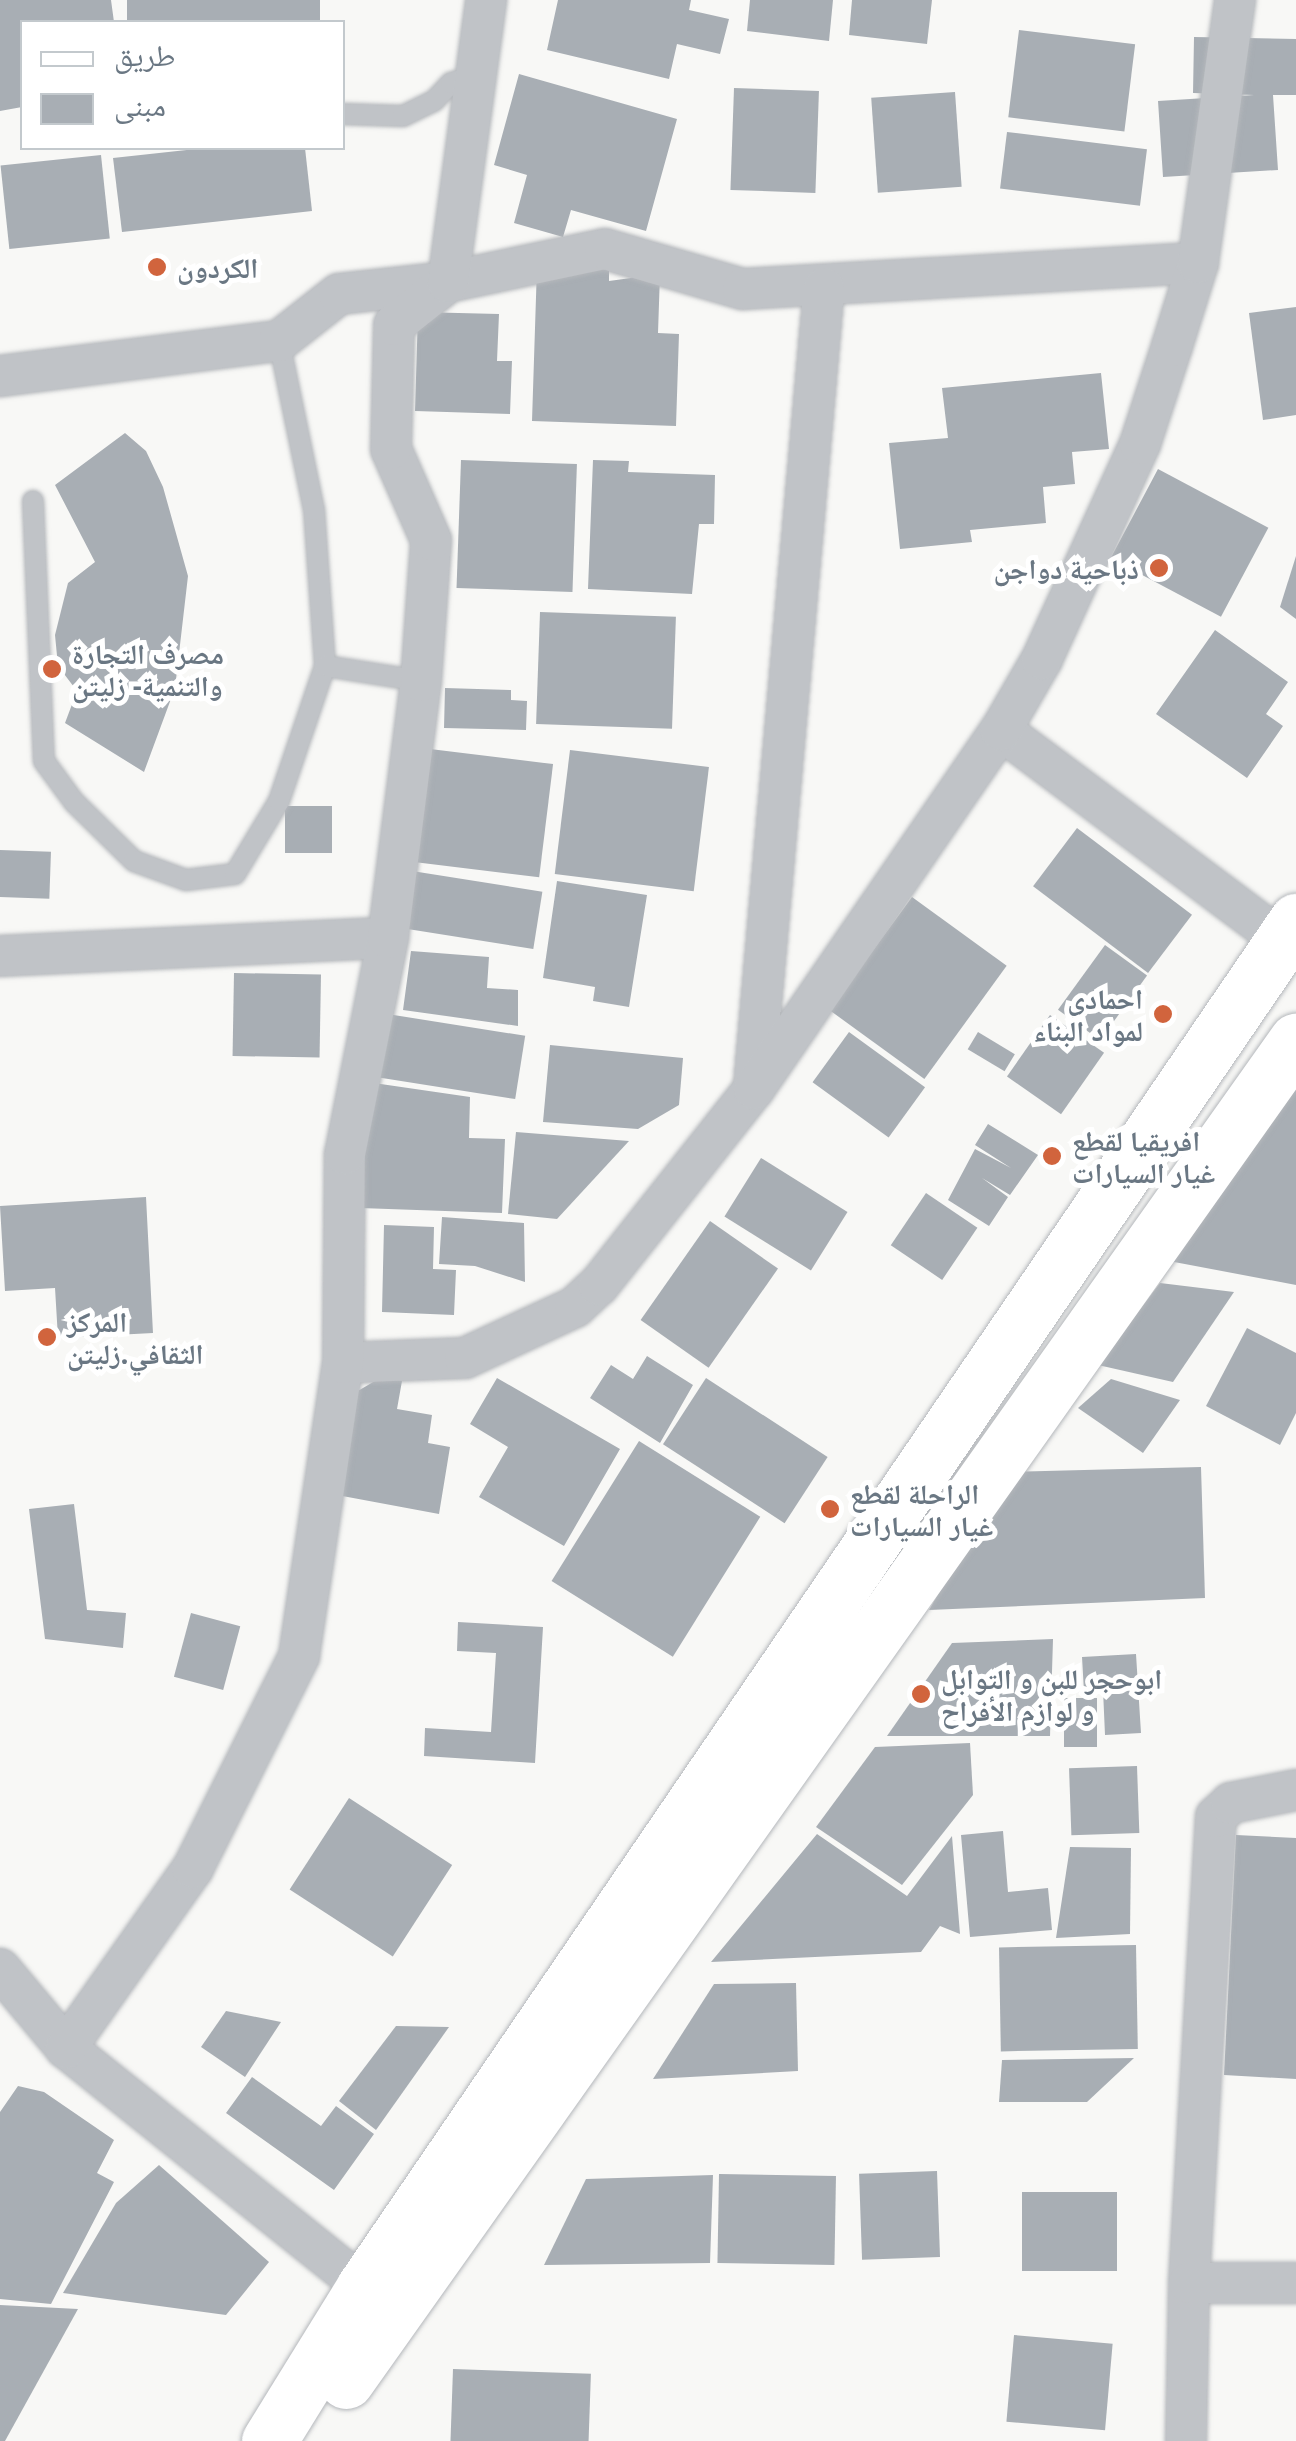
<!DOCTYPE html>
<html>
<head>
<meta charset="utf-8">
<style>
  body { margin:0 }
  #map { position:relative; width:1296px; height:2441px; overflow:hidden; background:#f8f8f6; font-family:"Open Sans","Noto Naskh Arabic",sans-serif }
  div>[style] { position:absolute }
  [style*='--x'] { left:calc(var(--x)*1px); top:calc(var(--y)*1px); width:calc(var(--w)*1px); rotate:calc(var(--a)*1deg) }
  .building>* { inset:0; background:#a8aeb4; transform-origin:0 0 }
  .roads { filter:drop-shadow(0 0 2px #b4b7bb) drop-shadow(0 0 2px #b4b7bb) }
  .lane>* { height:20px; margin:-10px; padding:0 10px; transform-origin:10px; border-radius:10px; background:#c0c3c7 }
  .street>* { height:40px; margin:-20px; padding:0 20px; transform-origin:20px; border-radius:20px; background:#c0c3c7 }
  .primary>* { height:55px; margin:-27.5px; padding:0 27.5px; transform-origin:27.5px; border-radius:27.5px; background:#fff }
  .dots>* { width:28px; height:28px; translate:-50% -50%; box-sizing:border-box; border:5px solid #fff; border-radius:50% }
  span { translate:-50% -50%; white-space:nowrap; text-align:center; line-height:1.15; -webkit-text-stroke:10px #fff; paint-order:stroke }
  .poi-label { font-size:28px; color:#6a7783; font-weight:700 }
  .left { translate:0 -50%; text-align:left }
  .right { translate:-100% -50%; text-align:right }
  .legend { position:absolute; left:20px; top:20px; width:325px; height:130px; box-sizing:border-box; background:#fff; border:2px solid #c3c9cd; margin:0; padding:12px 18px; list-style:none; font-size:30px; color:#6a7783 }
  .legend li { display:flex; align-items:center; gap:20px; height:50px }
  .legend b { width:50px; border:2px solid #c3c9cd }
</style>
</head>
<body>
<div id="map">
  <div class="building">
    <i style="clip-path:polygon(0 0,111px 0,114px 22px,22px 22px,22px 107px,0 111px)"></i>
    <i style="left:127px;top:0;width:193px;height:22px"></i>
    <i style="clip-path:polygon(558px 0,691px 0,689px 10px,729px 19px,720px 54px,677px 44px,669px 79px,547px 50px)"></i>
    <i style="clip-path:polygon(750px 0,833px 0,829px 41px,747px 31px)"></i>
    <i style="clip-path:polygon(852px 0,932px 0,927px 44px,849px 35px)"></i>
    <i style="left:1019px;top:30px;width:117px;height:88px;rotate:7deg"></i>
    <i style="clip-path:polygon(1194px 37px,1296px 39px,1296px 95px,1273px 95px,1278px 170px,1163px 177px,1158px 101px,1254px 95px,1193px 93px)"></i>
    <i style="clip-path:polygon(519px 74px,677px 119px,646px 231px,571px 210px,563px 237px,514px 223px,527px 175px,494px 165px)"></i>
    <i style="left:734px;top:88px;width:85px;height:102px;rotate:2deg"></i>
    <i style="left:955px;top:92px;width:95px;height:84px;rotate:86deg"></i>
    <i style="left:1007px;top:132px;width:141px;height:57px;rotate:7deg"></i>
    <i style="clip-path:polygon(205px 148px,305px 148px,312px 211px,122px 232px,113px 158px)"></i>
    <i style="left:101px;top:155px;width:84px;height:101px;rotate:84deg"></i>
    <i style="clip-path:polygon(537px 266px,609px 269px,609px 281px,660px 274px,658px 333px,679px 334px,676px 426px,532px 421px)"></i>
    <i style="clip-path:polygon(1296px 307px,1296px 415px,1263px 420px,1249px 313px)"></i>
    <i style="clip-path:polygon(418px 312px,499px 314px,497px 361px,512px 361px,510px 414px,415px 411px)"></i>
    <i style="clip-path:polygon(1101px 373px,1109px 449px,1072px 452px,1075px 484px,1043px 487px,1046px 523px,970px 530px,972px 542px,900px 549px,889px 443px,948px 438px,942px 388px)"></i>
    <i style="clip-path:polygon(125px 433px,146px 451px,163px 487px,188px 576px,175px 688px,144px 772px,65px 723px,77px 691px,58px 666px,55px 635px,68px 583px,95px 562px,55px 485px)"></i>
    <i style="left:461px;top:460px;width:116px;height:128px;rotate:2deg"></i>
    <i style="clip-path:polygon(593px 460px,629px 461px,628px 472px,715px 475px,714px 524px,699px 524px,692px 594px,588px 589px)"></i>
    <i style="left:1158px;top:469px;width:125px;height:101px;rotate:28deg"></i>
    <i style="clip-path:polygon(1296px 556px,1296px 619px,1280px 607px)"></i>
    <i style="left:540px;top:612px;width:136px;height:112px;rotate:2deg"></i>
    <i style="clip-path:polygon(1215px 630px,1288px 682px,1266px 714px,1283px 726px,1247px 778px,1156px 714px)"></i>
    <i style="clip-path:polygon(445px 688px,511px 690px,511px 700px,527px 701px,526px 730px,444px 728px)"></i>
    <i style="left:430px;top:749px;width:124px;height:114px;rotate:7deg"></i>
    <i style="left:570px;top:750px;width:140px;height:125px;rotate:7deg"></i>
    <i style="left:285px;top:806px;width:47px;height:47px"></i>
    <i style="left:1077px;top:828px;width:144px;height:73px;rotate:37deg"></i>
    <i style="left:0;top:850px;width:51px;height:47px;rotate:2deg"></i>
    <i style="left:412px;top:871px;width:132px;height:58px;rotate:9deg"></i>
    <i style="clip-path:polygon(557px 881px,647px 895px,629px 1007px,593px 1001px,595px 987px,543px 978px)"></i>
    <i style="left:912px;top:897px;width:117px;height:140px;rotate:36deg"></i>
    <i style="left:1105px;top:945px;width:52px;height:80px;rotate:36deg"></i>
    <i style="clip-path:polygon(411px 951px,489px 957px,487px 988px,518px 990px,518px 1026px,403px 1010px)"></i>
    <i style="left:234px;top:973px;width:87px;height:83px;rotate:1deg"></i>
    <i style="left:381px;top:1013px;width:146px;height:64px;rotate:9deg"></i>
    <i style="left:1050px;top:1015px;width:66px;height:75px;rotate:35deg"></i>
    <i style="left:849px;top:1032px;width:94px;height:62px;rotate:36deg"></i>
    <i style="left:978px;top:1032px;width:43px;height:20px;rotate:31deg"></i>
    <i style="clip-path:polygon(550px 1045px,683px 1058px,679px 1105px,638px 1129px,543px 1122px)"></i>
    <i style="clip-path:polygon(367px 1082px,470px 1097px,469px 1138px,505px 1139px,502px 1213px,360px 1208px)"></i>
    <i style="clip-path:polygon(1296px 1086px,1296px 1285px,1153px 1258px)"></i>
    <i style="clip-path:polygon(988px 1124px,1038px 1155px,1010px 1195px,982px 1178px,1008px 1197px,989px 1226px,948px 1200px,975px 1149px,1011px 1168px,975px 1145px)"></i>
    <i style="clip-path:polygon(516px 1132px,629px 1141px,557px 1219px,508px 1214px)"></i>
    <i style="left:761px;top:1158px;width:102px;height:69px;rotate:32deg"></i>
    <i style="left:926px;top:1193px;width:62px;height:63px;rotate:34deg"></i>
    <i style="clip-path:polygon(146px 1197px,153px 1333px,58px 1338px,55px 1288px,5px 1291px,0 1206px)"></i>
    <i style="clip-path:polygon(442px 1217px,524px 1223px,525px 1282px,475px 1266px,439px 1264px)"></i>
    <i style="left:710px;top:1221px;width:83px;height:121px;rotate:35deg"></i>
    <i style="clip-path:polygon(384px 1225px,434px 1227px,433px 1269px,456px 1270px,454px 1315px,382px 1312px)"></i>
    <i style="clip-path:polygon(1160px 1283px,1234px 1292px,1173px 1382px,1098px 1365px)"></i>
    <i style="clip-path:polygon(1247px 1328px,1296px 1353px,1296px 1413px,1280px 1445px,1206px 1406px)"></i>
    <i style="clip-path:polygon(647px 1356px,693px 1385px,660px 1443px,590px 1398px,611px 1365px,633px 1379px)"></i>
    <i style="clip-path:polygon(380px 1378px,402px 1381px,397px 1409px,432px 1415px,428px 1443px,450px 1447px,439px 1514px,337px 1495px,351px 1395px)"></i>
    <i style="clip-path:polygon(497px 1378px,620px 1449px,564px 1546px,479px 1497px,508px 1447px,470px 1424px)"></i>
    <i style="left:706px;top:1378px;width:145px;height:79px;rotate:33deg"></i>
    <i style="clip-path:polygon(1111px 1379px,1180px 1400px,1143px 1453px,1078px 1408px)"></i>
    <i style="left:639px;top:1441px;width:143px;height:165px;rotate:32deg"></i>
    <i style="clip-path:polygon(1201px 1467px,1205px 1598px,929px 1610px,1009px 1472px)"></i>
    <i style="clip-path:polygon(74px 1504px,87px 1610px,126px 1613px,123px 1648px,45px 1639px,29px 1509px)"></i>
    <i style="left:191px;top:1613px;width:51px;height:66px;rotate:15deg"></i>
    <i style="clip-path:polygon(458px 1622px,543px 1627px,535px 1763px,424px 1756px,425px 1728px,491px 1732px,496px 1653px,457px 1651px)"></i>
    <i style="clip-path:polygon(1053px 1639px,1050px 1736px,887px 1736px,952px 1643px)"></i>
    <i style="clip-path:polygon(1136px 1654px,1141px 1733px,1105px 1735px,1103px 1690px,1084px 1692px,1082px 1657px)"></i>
    <i style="left:1064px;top:1698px;width:33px;height:49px"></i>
    <i style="clip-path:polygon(970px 1743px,973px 1795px,902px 1885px,816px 1827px,875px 1747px)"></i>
    <i style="left:1137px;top:1766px;width:67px;height:68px;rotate:88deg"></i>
    <i style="left:349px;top:1798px;width:123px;height:109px;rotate:33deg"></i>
    <i style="clip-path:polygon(1003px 1831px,1008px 1892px,1048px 1888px,1052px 1930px,970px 1937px,961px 1835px)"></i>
    <i style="clip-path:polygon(817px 1834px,907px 1896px,952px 1836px,960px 1934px,940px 1926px,921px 1952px,711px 1962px)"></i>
    <i style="clip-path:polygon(1236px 1835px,1296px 1838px,1296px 2079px,1224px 2075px)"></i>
    <i style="clip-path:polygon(1070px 1847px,1131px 1848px,1130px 1934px,1056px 1938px)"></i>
    <i style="left:1136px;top:1945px;width:104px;height:137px;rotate:89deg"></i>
    <i style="clip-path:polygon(796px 1983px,798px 2071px,653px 2079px,714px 1984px)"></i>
    <i style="clip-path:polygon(226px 2011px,281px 2022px,245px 2077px,201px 2047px)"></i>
    <i style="clip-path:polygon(396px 2026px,449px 2027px,376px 2130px,339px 2101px)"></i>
    <i style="clip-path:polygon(1134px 2058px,1087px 2102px,999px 2102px,1002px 2060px)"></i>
    <i style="clip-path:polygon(252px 2077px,321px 2126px,336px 2106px,374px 2134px,334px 2190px,226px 2113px)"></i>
    <i style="clip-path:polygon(18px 2086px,44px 2092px,114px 2140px,97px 2173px,114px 2182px,51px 2304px,0 2299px,0 2112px)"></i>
    <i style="clip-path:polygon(159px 2165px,269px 2262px,226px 2315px,63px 2293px,116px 2203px)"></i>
    <i style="left:937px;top:2171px;width:86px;height:78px;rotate:88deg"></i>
    <i style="left:719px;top:2174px;width:117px;height:89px;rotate:1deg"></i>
    <i style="clip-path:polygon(713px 2175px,710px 2263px,544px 2265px,586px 2179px)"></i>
    <i style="left:1022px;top:2192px;width:95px;height:79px"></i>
    <i style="clip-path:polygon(0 2305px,78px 2309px,5px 2441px,0 2441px)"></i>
    <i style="left:1014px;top:2335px;width:99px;height:87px;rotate:5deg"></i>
    <i style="left:453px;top:2369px;width:138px;height:72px;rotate:2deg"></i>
  </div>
  <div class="roads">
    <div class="lane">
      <i style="--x:342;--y:114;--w:61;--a:1.9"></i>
      <i style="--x:403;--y:116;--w:34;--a:-26"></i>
      <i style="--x:434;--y:101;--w:25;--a:-47"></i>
      <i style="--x:451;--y:83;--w:27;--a:-17"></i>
      <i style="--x:33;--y:501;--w:260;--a:87.6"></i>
      <i style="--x:44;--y:761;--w:51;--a:53.8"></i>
      <i style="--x:74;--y:802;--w:84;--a:44.5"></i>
      <i style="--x:134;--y:861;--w:55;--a:20.1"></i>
      <i style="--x:186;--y:880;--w:49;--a:-7"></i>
      <i style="--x:235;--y:874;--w:85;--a:-58.9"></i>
      <i style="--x:279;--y:801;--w:143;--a:-71.2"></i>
      <i style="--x:325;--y:666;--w:156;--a:-94"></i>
      <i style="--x:314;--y:510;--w:173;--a:-101.7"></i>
      <i style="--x:325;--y:666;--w:97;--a:8.9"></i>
    </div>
    <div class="street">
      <i style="--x:0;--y:376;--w:281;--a:-7.2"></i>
      <i style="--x:279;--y:341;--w:76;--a:-38.1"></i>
      <i style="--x:339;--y:294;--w:110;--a:-6.3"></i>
      <i style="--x:448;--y:282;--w:160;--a:-11.9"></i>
      <i style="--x:605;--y:249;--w:144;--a:16.2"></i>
      <i style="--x:743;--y:289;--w:456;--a:-3.3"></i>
      <i style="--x:1001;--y:730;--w:352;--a:36.8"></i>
      <i style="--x:0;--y:956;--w:388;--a:-2.7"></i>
      <i style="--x:754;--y:1085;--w:800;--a:-84.98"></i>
      <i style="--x:343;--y:1363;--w:122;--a:-2.3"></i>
      <i style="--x:465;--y:1358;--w:121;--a:-24.9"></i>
      <i style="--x:575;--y:1307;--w:33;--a:-43"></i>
      <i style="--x:599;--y:1285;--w:250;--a:-51.7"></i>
      <i style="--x:754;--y:1089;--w:436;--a:-55.5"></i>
      <i style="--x:1001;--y:730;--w:82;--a:-60"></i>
      <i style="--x:1042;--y:659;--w:236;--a:-65.5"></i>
      <i style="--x:1140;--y:444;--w:103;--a:-71.9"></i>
      <i style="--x:1172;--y:346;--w:87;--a:-72.6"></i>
      <i style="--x:1198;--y:263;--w:266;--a:-82"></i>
      <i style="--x:0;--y:1969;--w:103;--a:50.1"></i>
      <i style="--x:66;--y:2048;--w:382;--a:38.7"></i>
      <i style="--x:66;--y:2048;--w:220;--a:-54.8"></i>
      <i style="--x:193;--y:1868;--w:237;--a:-63.4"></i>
      <i style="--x:299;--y:1656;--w:296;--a:-81.5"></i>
      <i style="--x:343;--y:1363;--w:209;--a:-89.5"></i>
      <i style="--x:345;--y:1154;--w:220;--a:-78.7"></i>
      <i style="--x:388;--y:938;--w:259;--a:-82.7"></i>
      <i style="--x:421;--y:681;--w:141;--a:-85.9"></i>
      <i style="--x:431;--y:540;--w:99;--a:-113.7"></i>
      <i style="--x:391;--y:449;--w:124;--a:-88.6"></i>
      <i style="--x:394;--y:325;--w:69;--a:-38.5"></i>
      <i style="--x:448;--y:282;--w:285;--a:-82.3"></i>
      <i style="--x:1189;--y:2283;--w:467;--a:-86.7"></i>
      <i style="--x:1216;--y:1817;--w:21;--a:-43"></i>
      <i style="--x:1231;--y:1803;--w:66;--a:-11.3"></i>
      <i style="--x:1186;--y:2441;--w:158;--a:-88.9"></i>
      <i style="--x:1189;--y:2283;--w:107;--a:0"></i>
    </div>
    <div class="primary">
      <i style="--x:346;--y:2381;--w:1643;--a:-54.67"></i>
      <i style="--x:269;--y:2441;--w:181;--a:-58.3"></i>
      <i style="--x:364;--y:2287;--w:1654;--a:-55.69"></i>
    </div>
  </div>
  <div class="dots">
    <i style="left:157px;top:267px;background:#d1643d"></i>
    <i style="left:1159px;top:568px;background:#d1643d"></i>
    <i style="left:52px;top:669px;background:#d1643d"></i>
    <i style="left:1163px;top:1014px;background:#d1643d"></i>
    <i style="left:1052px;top:1156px;background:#d1643d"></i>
    <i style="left:47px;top:1337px;background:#d1643d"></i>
    <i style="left:830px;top:1509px;background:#d1643d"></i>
    <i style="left:921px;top:1694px;background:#d1643d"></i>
  </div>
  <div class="poi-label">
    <span class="left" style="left:177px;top:267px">الكردون</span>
    <span class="right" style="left:1139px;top:568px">ذباحية دواجن</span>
    <span class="left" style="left:72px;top:669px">مصرف التجارة<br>والتنمية- زليتن</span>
    <span class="right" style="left:1143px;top:1014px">احمادي<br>لمواد البناء</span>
    <span class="left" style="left:1072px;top:1156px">افريقيا لقطع<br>غيار السيارات</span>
    <span class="left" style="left:67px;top:1337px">المركز<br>الثقافي.زليتن</span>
    <span class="left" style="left:850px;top:1509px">الراحلة لقطع<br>غيار السيارات</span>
    <span class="left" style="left:941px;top:1694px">ابوحجر للبن و التوابل<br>و لوازم الأفراح</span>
  </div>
  <ul class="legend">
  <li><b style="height:12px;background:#fff"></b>طريق</li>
  <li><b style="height:28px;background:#a8aeb4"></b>مبنى</li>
  </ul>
</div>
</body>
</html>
